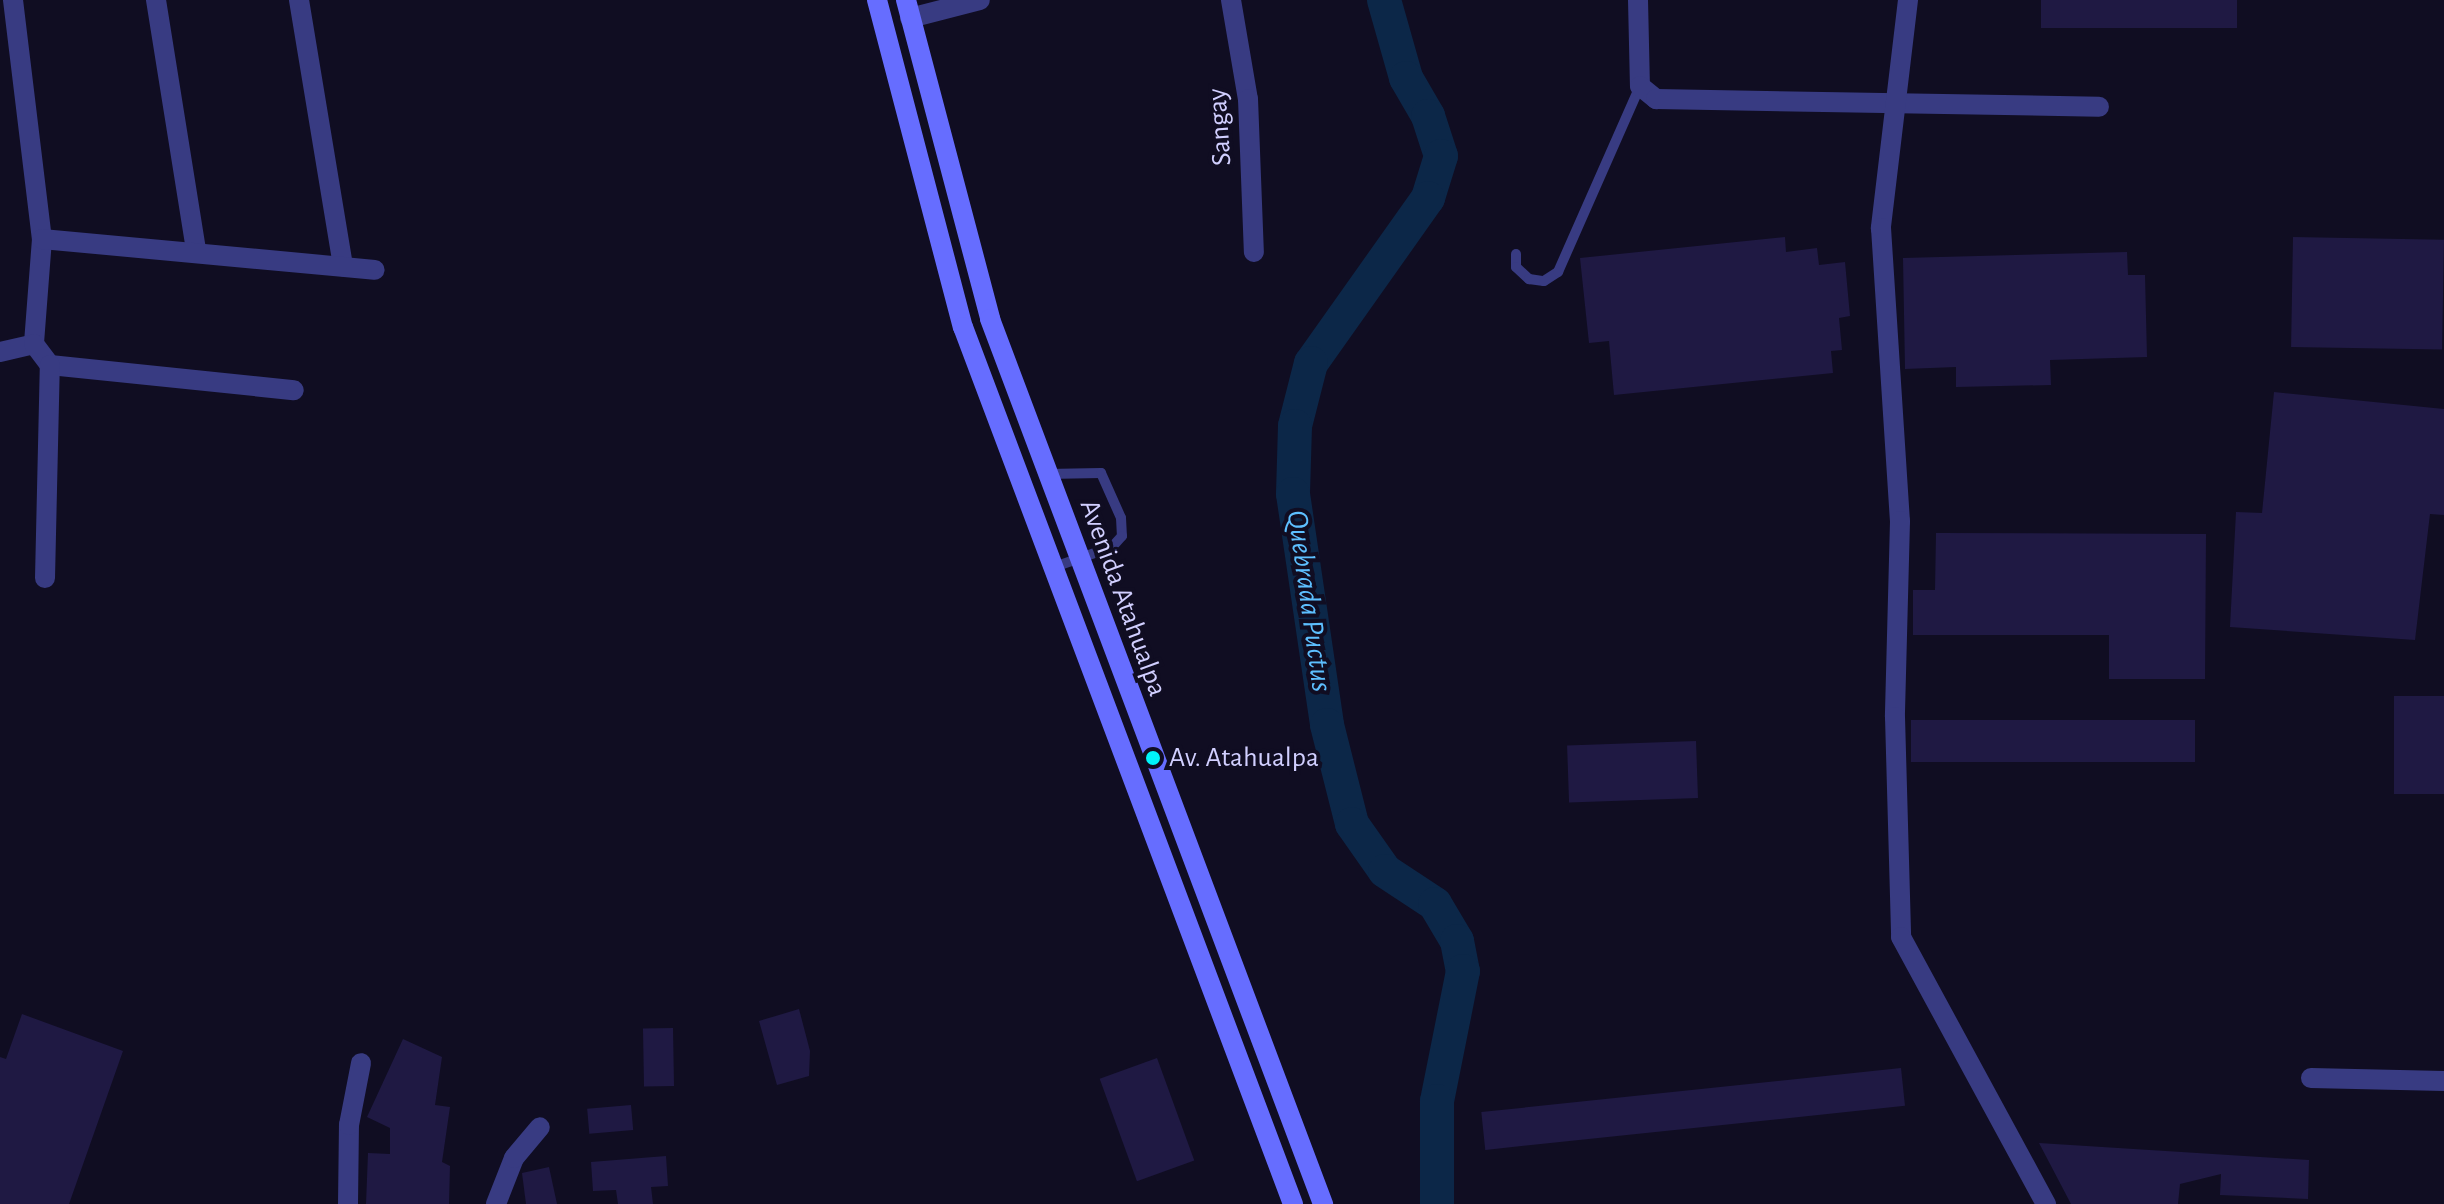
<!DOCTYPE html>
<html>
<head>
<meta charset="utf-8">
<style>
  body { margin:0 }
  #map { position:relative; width:2444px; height:1204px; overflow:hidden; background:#100d22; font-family:"Alegreya Sans",sans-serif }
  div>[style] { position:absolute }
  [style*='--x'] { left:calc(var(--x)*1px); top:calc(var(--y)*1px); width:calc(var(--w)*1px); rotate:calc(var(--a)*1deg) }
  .river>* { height:34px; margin:-17px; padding:0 17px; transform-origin:17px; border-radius:17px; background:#0c2748 }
  .building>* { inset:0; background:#1f1943; transform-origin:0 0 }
  .lane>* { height:10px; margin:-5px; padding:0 5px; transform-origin:5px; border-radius:5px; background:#383b82 }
  .street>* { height:20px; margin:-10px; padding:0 10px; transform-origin:10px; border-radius:10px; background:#383b82 }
  .secondary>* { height:20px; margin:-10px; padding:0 10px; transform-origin:10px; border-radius:10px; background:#666dff }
  .dots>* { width:22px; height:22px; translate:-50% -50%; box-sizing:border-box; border:4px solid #100d22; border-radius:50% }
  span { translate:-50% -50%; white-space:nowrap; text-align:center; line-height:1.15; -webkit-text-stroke:8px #100d22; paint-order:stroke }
  .street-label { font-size:28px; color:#d1cfff }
  .poi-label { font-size:28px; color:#d1cfff }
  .left { translate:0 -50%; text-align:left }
  .water-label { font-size:30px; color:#5dbfff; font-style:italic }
</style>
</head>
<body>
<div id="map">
  <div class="river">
    <i style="--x:1384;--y:0;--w:81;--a:74.2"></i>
    <i style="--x:1406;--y:78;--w:44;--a:59.9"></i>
    <i style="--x:1428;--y:116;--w:42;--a:72"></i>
    <i style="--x:1441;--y:156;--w:44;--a:107.2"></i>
    <i style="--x:1428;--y:198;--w:202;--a:125.3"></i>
    <i style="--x:1311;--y:363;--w:65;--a:104.3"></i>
    <i style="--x:1295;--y:426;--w:68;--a:91.7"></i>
    <i style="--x:1293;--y:494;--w:233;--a:81.6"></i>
    <i style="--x:1327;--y:725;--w:102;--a:75.8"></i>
    <i style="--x:1352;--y:824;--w:57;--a:54.9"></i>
    <i style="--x:1385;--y:871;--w:60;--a:33.4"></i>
    <i style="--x:1435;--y:904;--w:43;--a:59.3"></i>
    <i style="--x:1457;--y:941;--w:31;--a:79"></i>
    <i style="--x:1463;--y:971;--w:133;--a:101.3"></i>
    <i style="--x:1437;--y:1101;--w:103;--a:90"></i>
  </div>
  <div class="building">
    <i style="left:2237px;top:0;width:28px;height:196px;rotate:90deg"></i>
    <i style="clip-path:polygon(1785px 237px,1786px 252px,1817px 248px,1819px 265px,1845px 262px,1850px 316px,1839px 318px,1842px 350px,1831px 351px,1833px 373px,1614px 395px,1609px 341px,1589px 343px,1580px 258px)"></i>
    <i style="left:2293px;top:237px;width:151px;height:110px;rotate:1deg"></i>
    <i style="clip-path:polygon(2127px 252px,2128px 275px,2145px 275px,2147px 357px,2050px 360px,2051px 385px,1956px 387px,1956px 367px,1905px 369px,1903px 258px)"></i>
    <i style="clip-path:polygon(2274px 392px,2444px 409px,2444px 515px,2430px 514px,2415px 640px,2230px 627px,2236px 512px,2262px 513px)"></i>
    <i style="clip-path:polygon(1936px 533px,2206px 534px,2205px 679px,2109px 679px,2109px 635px,1913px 635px,1913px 590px,1935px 590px)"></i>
    <i style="left:2444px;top:696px;width:98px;height:50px;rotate:90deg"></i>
    <i style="left:2195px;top:720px;width:42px;height:284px;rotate:90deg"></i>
    <i style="left:1696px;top:741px;width:57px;height:129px;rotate:88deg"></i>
    <i style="clip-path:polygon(799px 1009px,810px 1051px,809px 1076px,777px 1085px,759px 1021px)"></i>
    <i style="clip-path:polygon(22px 1014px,123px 1051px,69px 1204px,0 1204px,0 1057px,6px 1059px)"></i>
    <i style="left:673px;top:1028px;width:58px;height:30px;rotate:89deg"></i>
    <i style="clip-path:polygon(403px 1039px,442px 1057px,435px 1105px,450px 1107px,442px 1162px,450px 1166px,449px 1204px,366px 1204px,368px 1153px,390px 1154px,390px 1128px,367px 1117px)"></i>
    <i style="left:1157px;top:1058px;width:109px;height:61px;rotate:70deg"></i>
    <i style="left:1901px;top:1068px;width:38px;height:422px;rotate:84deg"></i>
    <i style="left:631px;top:1105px;width:25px;height:44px;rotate:85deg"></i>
    <i style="clip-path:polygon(2039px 1143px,2309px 1160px,2308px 1199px,2220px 1195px,2221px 1174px,2180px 1184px,2178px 1204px,2071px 1204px)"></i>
    <i style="clip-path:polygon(666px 1156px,668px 1186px,651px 1187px,653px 1204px,618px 1204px,616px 1190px,593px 1191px,591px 1162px)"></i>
    <i style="clip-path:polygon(549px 1167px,557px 1204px,526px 1204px,522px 1173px)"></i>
  </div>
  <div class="lane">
    <i style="--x:1516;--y:254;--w:13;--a:90"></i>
    <i style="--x:1516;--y:267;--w:18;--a:43"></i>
    <i style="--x:1529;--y:279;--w:15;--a:8"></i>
    <i style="--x:1544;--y:281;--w:17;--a:-33"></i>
    <i style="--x:1558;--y:272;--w:203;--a:-66.2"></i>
    <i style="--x:1047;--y:474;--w:54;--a:-1.1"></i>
    <i style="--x:1101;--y:473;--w:49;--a:66"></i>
    <i style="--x:1121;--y:518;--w:18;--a:87"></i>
    <i style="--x:1122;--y:536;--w:15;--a:132"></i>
    <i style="--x:1112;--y:547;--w:65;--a:161"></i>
  </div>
  <div class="street">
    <i style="--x:13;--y:0;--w:241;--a:83.1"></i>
    <i style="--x:42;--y:239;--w:105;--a:94.4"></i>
    <i style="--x:156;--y:0;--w:254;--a:80.9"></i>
    <i style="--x:299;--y:0;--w:270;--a:80.6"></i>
    <i style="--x:1231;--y:0;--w:100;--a:80.3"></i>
    <i style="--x:1248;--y:99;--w:153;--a:87.8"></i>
    <i style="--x:1638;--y:0;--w:86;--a:88.7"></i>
    <i style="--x:1640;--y:86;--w:21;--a:39"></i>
    <i style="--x:1656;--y:99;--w:443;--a:1"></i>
    <i style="--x:1908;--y:0;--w:230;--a:96.8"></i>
    <i style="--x:1881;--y:228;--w:294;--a:86.3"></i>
    <i style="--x:1900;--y:521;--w:196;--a:91.5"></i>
    <i style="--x:1895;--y:717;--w:220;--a:88.4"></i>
    <i style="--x:1901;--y:937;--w:304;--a:61.5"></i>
    <i style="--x:910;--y:18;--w:72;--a:-14.4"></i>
    <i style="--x:42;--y:239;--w:334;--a:5.3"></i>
    <i style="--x:0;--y:352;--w:35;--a:-13"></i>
    <i style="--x:34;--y:344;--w:26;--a:53"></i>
    <i style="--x:50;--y:365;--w:245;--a:5.9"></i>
    <i style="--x:45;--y:578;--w:213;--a:-88.7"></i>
    <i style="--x:2311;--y:1078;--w:133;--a:1.3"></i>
    <i style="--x:348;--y:1204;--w:79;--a:-89.3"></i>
    <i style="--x:349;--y:1125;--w:63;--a:-79"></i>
    <i style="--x:496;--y:1204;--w:49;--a:-68.6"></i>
    <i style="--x:514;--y:1158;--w:40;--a:-50"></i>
  </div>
  <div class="secondary">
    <i style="--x:877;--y:0;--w:338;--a:75.3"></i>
    <i style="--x:963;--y:327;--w:937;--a:69.38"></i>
    <i style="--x:906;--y:0;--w:330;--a:75.2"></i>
    <i style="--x:990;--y:319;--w:946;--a:69.38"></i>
  </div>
  <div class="dots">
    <i style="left:1153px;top:758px;background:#00f3fa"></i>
  </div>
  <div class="street-label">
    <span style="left:1220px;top:127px;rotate:-94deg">Sangay</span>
    <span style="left:1123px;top:598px;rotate:70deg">Avenida Atahualpa</span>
  </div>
  <div class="poi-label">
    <span class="left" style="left:1169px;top:758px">Av. Atahualpa</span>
  </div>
  <div class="water-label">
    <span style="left:1309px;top:601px;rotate:82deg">Quebrada Puctus</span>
  </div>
</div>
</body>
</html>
